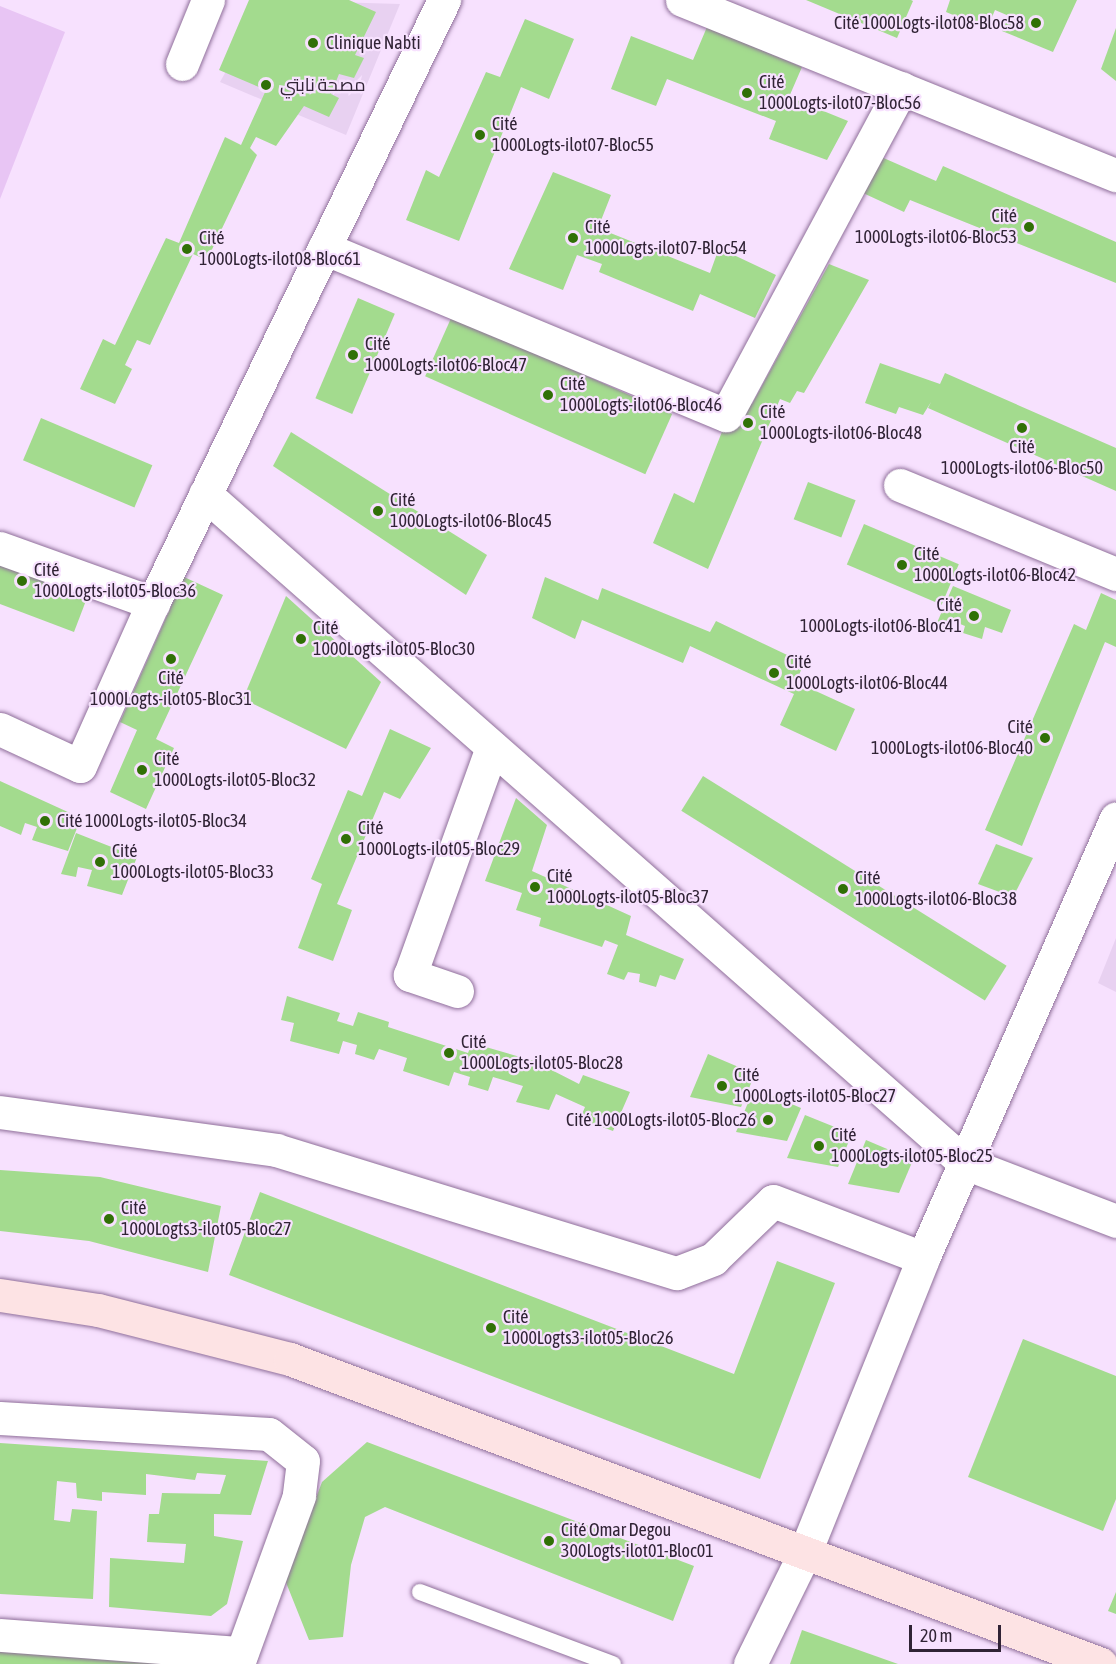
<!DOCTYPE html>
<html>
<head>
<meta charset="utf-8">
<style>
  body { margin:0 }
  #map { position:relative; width:1116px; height:1664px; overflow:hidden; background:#f7e1fe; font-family:"Asap Condensed",Cairo,sans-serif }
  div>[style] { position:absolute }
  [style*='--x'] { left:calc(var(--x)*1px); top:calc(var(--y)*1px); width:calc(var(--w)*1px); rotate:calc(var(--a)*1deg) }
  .built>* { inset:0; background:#e8d1f1 }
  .green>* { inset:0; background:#e8c5f4 }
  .building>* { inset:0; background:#a3db8e; transform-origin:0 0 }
  .roads { filter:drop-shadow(0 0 2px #8f6f9a) drop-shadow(0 0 2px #8f6f9a) }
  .lane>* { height:16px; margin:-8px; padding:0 8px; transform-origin:8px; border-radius:8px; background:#fff }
  .street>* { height:33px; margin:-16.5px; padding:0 16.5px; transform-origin:16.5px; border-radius:16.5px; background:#fff }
  .secondary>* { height:33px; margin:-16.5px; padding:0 16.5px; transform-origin:16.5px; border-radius:16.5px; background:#fde3e4 }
  .dots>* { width:16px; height:16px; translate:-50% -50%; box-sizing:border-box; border:3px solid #f7e1fe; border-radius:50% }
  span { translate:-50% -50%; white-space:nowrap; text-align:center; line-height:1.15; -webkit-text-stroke:4.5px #f7e1fe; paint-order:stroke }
  .poi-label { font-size:18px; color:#302335 }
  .right { translate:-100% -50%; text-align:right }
  .left { translate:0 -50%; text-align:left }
  .scale { position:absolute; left:909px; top:1625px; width:92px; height:27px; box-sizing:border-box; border:3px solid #302335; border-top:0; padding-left:8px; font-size:18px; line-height:21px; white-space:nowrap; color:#302335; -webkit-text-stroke:4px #f7e1fe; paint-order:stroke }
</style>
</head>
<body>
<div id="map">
  <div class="built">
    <i style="clip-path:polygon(266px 0,400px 4px,346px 135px,220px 82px)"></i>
    <i style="clip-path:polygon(1116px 938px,1116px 992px,1098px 983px)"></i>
  </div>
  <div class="green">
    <i style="clip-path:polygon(0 6px,65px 32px,0 199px)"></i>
  </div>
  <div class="building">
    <i style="clip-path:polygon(249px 0,349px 0,376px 12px,355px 55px,364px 58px,354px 78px,339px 74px,331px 94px,339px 98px,329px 117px,304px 106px,276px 146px,256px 137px,250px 148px,257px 155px,207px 260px,193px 254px,150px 345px,137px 340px,125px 365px,132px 369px,115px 404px,80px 389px,103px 339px,115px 345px,166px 238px,179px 243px,225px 137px,241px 145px,266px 90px,219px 70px)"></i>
    <i style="clip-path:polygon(806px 0,911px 0,913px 1px,897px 38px)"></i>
    <i style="clip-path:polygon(950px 0,1077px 0,1053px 52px,1002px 31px,1009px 16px,995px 10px,987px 29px,946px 12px)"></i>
    <i style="clip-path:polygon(525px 19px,574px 39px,549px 99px,521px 87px,459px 241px,406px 220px,426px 170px,439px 177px,486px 72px,500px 77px)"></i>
    <i style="clip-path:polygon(707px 27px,802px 67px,789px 97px,848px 121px,827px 160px,769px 139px,776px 121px,667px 79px,656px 106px,611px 89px,631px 36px,693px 60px)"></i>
    <i style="clip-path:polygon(1116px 28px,1116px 81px,1101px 69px)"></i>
    <i style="clip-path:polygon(879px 156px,936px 181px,943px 166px,1116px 242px,1116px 283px,910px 200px,904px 212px,863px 193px)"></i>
    <i style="clip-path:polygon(553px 172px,611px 195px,598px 228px,710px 273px,719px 248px,776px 275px,755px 318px,700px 294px,693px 311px,599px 272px,602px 264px,577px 255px,563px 290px,509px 269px)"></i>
    <i style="clip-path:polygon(829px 264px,869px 280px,804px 393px,797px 391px,790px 403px,780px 399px,708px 569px,653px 543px,674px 493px,694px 503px,736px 396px,752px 404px)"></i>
    <i style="left:358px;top:298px;width:40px;height:109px;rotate:23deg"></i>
    <i style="left:452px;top:316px;width:241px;height:66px;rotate:24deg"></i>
    <i style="clip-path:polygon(880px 363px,940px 384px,945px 373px,1116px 448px,1116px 491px,928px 408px,931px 402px,923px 415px,899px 407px,896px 414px,865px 403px)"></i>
    <i style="left:41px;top:418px;width:121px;height:46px;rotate:23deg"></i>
    <i style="clip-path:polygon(291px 432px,487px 555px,466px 595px,273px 466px)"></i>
    <i style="left:808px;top:482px;width:51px;height:40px;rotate:21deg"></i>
    <i style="left:864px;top:524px;width:103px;height:44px;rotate:23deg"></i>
    <i style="clip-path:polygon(0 564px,87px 598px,74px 632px,0 604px)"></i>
    <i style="clip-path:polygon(184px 577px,223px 595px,156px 739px,174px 748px,146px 809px,110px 792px,137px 730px,120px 722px)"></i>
    <i style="clip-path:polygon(545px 577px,598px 600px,602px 588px,710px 632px,716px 621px,804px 663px,796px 682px,855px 709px,836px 751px,780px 725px,794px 694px,690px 646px,683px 663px,582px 620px,575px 639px,532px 618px)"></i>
    <i style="clip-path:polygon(953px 586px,1011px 610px,1002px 633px,985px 627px,982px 639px,963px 633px,965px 626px,953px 621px,949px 631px,936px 625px)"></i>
    <i style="clip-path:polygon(1101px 593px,1116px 600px,1116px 647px,1105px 642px,1022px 846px,985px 830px,1074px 624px,1086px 630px)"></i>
    <i style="clip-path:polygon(286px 596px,381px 682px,346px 749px,243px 699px)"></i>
    <i style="clip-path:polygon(390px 729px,431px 748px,400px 799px,384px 792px,337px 904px,352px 910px,333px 961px,298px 948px,322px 884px,311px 879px,348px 790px,362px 796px)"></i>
    <i style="left:703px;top:776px;width:358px;height:41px;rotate:32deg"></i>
    <i style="clip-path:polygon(0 781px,81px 818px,68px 851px,32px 840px,37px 827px,25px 823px,21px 835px,0 826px)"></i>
    <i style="clip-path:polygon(516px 798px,547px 825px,532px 871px,631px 916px,626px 935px,684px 959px,675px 980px,660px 975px,656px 987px,639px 982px,640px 974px,628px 972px,624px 980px,607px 974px,618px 945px,605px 940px,602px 947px,539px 926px,541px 918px,516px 910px,522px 893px,485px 881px)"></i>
    <i style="clip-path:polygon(76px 833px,137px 857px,122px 895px,87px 886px,92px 870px,78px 867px,76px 877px,61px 874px)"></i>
    <i style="clip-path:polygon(996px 844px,1033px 858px,1013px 897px,978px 884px)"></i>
    <i style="clip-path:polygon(287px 996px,340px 1013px,337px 1021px,353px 1026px,358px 1012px,389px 1022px,388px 1027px,468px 1053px,472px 1043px,534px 1061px,579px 1084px,583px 1075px,630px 1092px,613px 1131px,580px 1119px,585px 1107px,556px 1094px,549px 1110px,516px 1102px,523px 1086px,493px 1077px,488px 1091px,468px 1085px,470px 1077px,454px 1072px,449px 1086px,403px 1071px,407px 1058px,379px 1049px,374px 1060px,355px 1054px,357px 1045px,343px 1041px,339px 1054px,290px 1041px,294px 1023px,281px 1020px)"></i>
    <i style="clip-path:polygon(708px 1054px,755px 1074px,741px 1107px,690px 1097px)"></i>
    <i style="clip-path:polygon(754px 1088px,801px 1108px,787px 1141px,736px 1132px)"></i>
    <i style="clip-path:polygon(805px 1115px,852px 1134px,838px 1167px,787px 1158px)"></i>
    <i style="clip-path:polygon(866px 1140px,913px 1160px,899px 1193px,848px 1184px)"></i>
    <i style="clip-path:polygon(0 1170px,100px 1177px,221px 1206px,208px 1272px,89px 1241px,0 1231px)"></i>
    <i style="clip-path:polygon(260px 1192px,734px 1374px,777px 1261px,835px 1283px,760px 1479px,229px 1275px)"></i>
    <i style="clip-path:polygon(1023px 1339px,1116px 1376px,1116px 1499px,1103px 1531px,968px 1477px)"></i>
    <i style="clip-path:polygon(367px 1442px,694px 1566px,673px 1621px,385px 1507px,365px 1517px,351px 1565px,343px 1637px,309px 1640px,285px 1580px,322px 1482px)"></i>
    <i style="clip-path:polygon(0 1443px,268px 1461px,251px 1515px,214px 1514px,214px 1536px,243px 1541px,227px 1604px,211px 1616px,109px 1607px,110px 1558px,184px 1563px,186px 1544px,147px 1542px,149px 1514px,159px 1514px,162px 1493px,220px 1494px,226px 1475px,197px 1473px,195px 1480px,146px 1474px,146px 1495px,102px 1492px,102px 1501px,77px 1498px,76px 1483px,57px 1481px,54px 1520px,70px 1522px,72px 1509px,97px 1511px,93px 1599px,0 1594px)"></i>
    <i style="clip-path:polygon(1116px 1592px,1116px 1614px,1108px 1611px)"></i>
    <i style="clip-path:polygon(802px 1630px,898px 1664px,790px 1664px)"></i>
    <i style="clip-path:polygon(0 1649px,160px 1662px,160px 1664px,0 1664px)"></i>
  </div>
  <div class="roads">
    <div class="lane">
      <i style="--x:420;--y:1592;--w:206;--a:20.5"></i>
    </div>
    <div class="street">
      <i style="--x:682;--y:0;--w:468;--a:22"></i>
      <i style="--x:182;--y:64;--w:69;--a:-67.9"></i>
      <i style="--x:324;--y:248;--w:435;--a:22.6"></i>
      <i style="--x:726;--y:415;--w:371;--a:-61.8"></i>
      <i style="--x:900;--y:485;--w:234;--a:22.4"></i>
      <i style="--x:205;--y:494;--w:1013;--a:41.36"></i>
      <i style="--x:965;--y:1163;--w:162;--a:21"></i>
      <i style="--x:0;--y:548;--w:163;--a:19.8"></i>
      <i style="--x:0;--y:729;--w:88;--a:24.8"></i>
      <i style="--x:80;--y:766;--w:179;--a:-65.9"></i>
      <i style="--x:153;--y:603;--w:670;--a:-64.24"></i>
      <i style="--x:457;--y:991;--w:50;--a:-161.2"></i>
      <i style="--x:410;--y:975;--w:242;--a:-70.2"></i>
      <i style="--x:0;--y:1112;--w:279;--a:7.8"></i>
      <i style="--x:276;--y:1150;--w:419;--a:17.1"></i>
      <i style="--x:677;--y:1273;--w:39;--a:-21"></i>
      <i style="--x:713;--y:1259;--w:83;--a:-44"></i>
      <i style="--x:773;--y:1201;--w:160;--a:20.8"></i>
      <i style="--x:0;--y:1418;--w:269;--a:3.4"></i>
      <i style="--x:269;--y:1434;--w:43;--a:38.5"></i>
      <i style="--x:303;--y:1461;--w:35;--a:97"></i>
      <i style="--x:299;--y:1496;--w:179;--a:110"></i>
      <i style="--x:0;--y:1635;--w:242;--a:4.3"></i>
      <i style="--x:750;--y:1664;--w:125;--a:-63.8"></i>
      <i style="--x:805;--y:1552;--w:317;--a:-68.1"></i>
      <i style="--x:923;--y:1258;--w:480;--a:-66.3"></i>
    </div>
    <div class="secondary">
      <i style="--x:0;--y:1295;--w:99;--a:8.7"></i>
      <i style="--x:98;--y:1310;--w:198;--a:14.3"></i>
      <i style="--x:290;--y:1359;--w:866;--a:20.61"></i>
    </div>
  </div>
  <div class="dots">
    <i style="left:1036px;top:23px;background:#307006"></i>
    <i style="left:313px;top:43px;background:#307006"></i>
    <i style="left:266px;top:85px;background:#307006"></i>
    <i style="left:747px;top:93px;background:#307006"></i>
    <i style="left:480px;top:135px;background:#307006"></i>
    <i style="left:1029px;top:227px;background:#307006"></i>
    <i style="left:573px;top:238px;background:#307006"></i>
    <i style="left:187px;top:249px;background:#307006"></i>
    <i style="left:353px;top:355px;background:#307006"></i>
    <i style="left:548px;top:395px;background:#307006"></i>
    <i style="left:748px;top:423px;background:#307006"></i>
    <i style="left:1022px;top:428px;background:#307006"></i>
    <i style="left:378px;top:511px;background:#307006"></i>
    <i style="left:902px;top:565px;background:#307006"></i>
    <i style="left:22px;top:581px;background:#307006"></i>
    <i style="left:974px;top:616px;background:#307006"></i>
    <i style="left:301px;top:639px;background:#307006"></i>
    <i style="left:171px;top:659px;background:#307006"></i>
    <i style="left:774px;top:673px;background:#307006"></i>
    <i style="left:1045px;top:738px;background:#307006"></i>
    <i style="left:142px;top:770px;background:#307006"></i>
    <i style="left:45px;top:821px;background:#307006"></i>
    <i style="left:346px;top:839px;background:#307006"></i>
    <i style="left:100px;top:862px;background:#307006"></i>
    <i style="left:535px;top:887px;background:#307006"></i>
    <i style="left:843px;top:889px;background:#307006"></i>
    <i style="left:449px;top:1053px;background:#307006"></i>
    <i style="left:722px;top:1086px;background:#307006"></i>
    <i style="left:768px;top:1120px;background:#307006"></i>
    <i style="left:819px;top:1146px;background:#307006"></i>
    <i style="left:109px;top:1219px;background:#307006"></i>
    <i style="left:491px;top:1328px;background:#307006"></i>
    <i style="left:549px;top:1541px;background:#307006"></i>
  </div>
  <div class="poi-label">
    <span class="right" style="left:1024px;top:23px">Cité 1000Logts-ilot08-Bloc58</span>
    <span class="left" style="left:326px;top:43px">Clinique Nabti</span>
    <span class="left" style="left:759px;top:93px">Cité<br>1000Logts-ilot07-Bloc56</span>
    <span class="left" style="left:280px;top:85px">مصحة نابتي</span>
    <span class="left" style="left:492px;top:135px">Cité<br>1000Logts-ilot07-Bloc55</span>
    <span class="right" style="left:1017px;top:227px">Cité<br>1000Logts-ilot06-Bloc53</span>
    <span class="left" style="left:585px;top:238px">Cité<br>1000Logts-ilot07-Bloc54</span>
    <span class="left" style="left:199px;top:249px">Cité<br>1000Logts-ilot08-Bloc61</span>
    <span class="left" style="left:365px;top:355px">Cité<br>1000Logts-ilot06-Bloc47</span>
    <span class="left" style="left:560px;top:395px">Cité<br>1000Logts-ilot06-Bloc46</span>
    <span class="left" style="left:760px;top:423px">Cité<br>1000Logts-ilot06-Bloc48</span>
    <span style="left:1022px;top:458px">Cité<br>1000Logts-ilot06-Bloc50</span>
    <span class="left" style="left:390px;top:511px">Cité<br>1000Logts-ilot06-Bloc45</span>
    <span class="left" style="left:914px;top:565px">Cité<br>1000Logts-ilot06-Bloc42</span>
    <span class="left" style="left:34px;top:581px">Cité<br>1000Logts-ilot05-Bloc36</span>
    <span class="right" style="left:962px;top:616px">Cité<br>1000Logts-ilot06-Bloc41</span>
    <span class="left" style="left:313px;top:639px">Cité<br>1000Logts-ilot05-Bloc30</span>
    <span class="left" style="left:786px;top:673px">Cité<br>1000Logts-ilot06-Bloc44</span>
    <span style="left:171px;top:689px">Cité<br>1000Logts-ilot05-Bloc31</span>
    <span class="right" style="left:1033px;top:738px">Cité<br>1000Logts-ilot06-Bloc40</span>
    <span class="left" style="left:154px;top:770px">Cité<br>1000Logts-ilot05-Bloc32</span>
    <span class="left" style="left:57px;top:821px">Cité 1000Logts-ilot05-Bloc34</span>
    <span class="left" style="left:358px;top:839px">Cité<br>1000Logts-ilot05-Bloc29</span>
    <span class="left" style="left:112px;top:862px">Cité<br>1000Logts-ilot05-Bloc33</span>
    <span class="left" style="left:547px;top:887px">Cité<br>1000Logts-ilot05-Bloc37</span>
    <span class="left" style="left:855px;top:889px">Cité<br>1000Logts-ilot06-Bloc38</span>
    <span class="left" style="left:461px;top:1053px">Cité<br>1000Logts-ilot05-Bloc28</span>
    <span class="left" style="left:734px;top:1086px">Cité<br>1000Logts-ilot05-Bloc27</span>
    <span class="right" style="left:756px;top:1120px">Cité 1000Logts-ilot05-Bloc26</span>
    <span class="left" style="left:831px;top:1146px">Cité<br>1000Logts-ilot05-Bloc25</span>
    <span class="left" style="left:121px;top:1219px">Cité<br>1000Logts3-ilot05-Bloc27</span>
    <span class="left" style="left:503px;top:1328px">Cité<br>1000Logts3-ilot05-Bloc26</span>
    <span class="left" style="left:561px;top:1541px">Cité Omar Degou<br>300Logts-ilot01-Bloc01</span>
  </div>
  <div class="scale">20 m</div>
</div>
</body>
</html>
